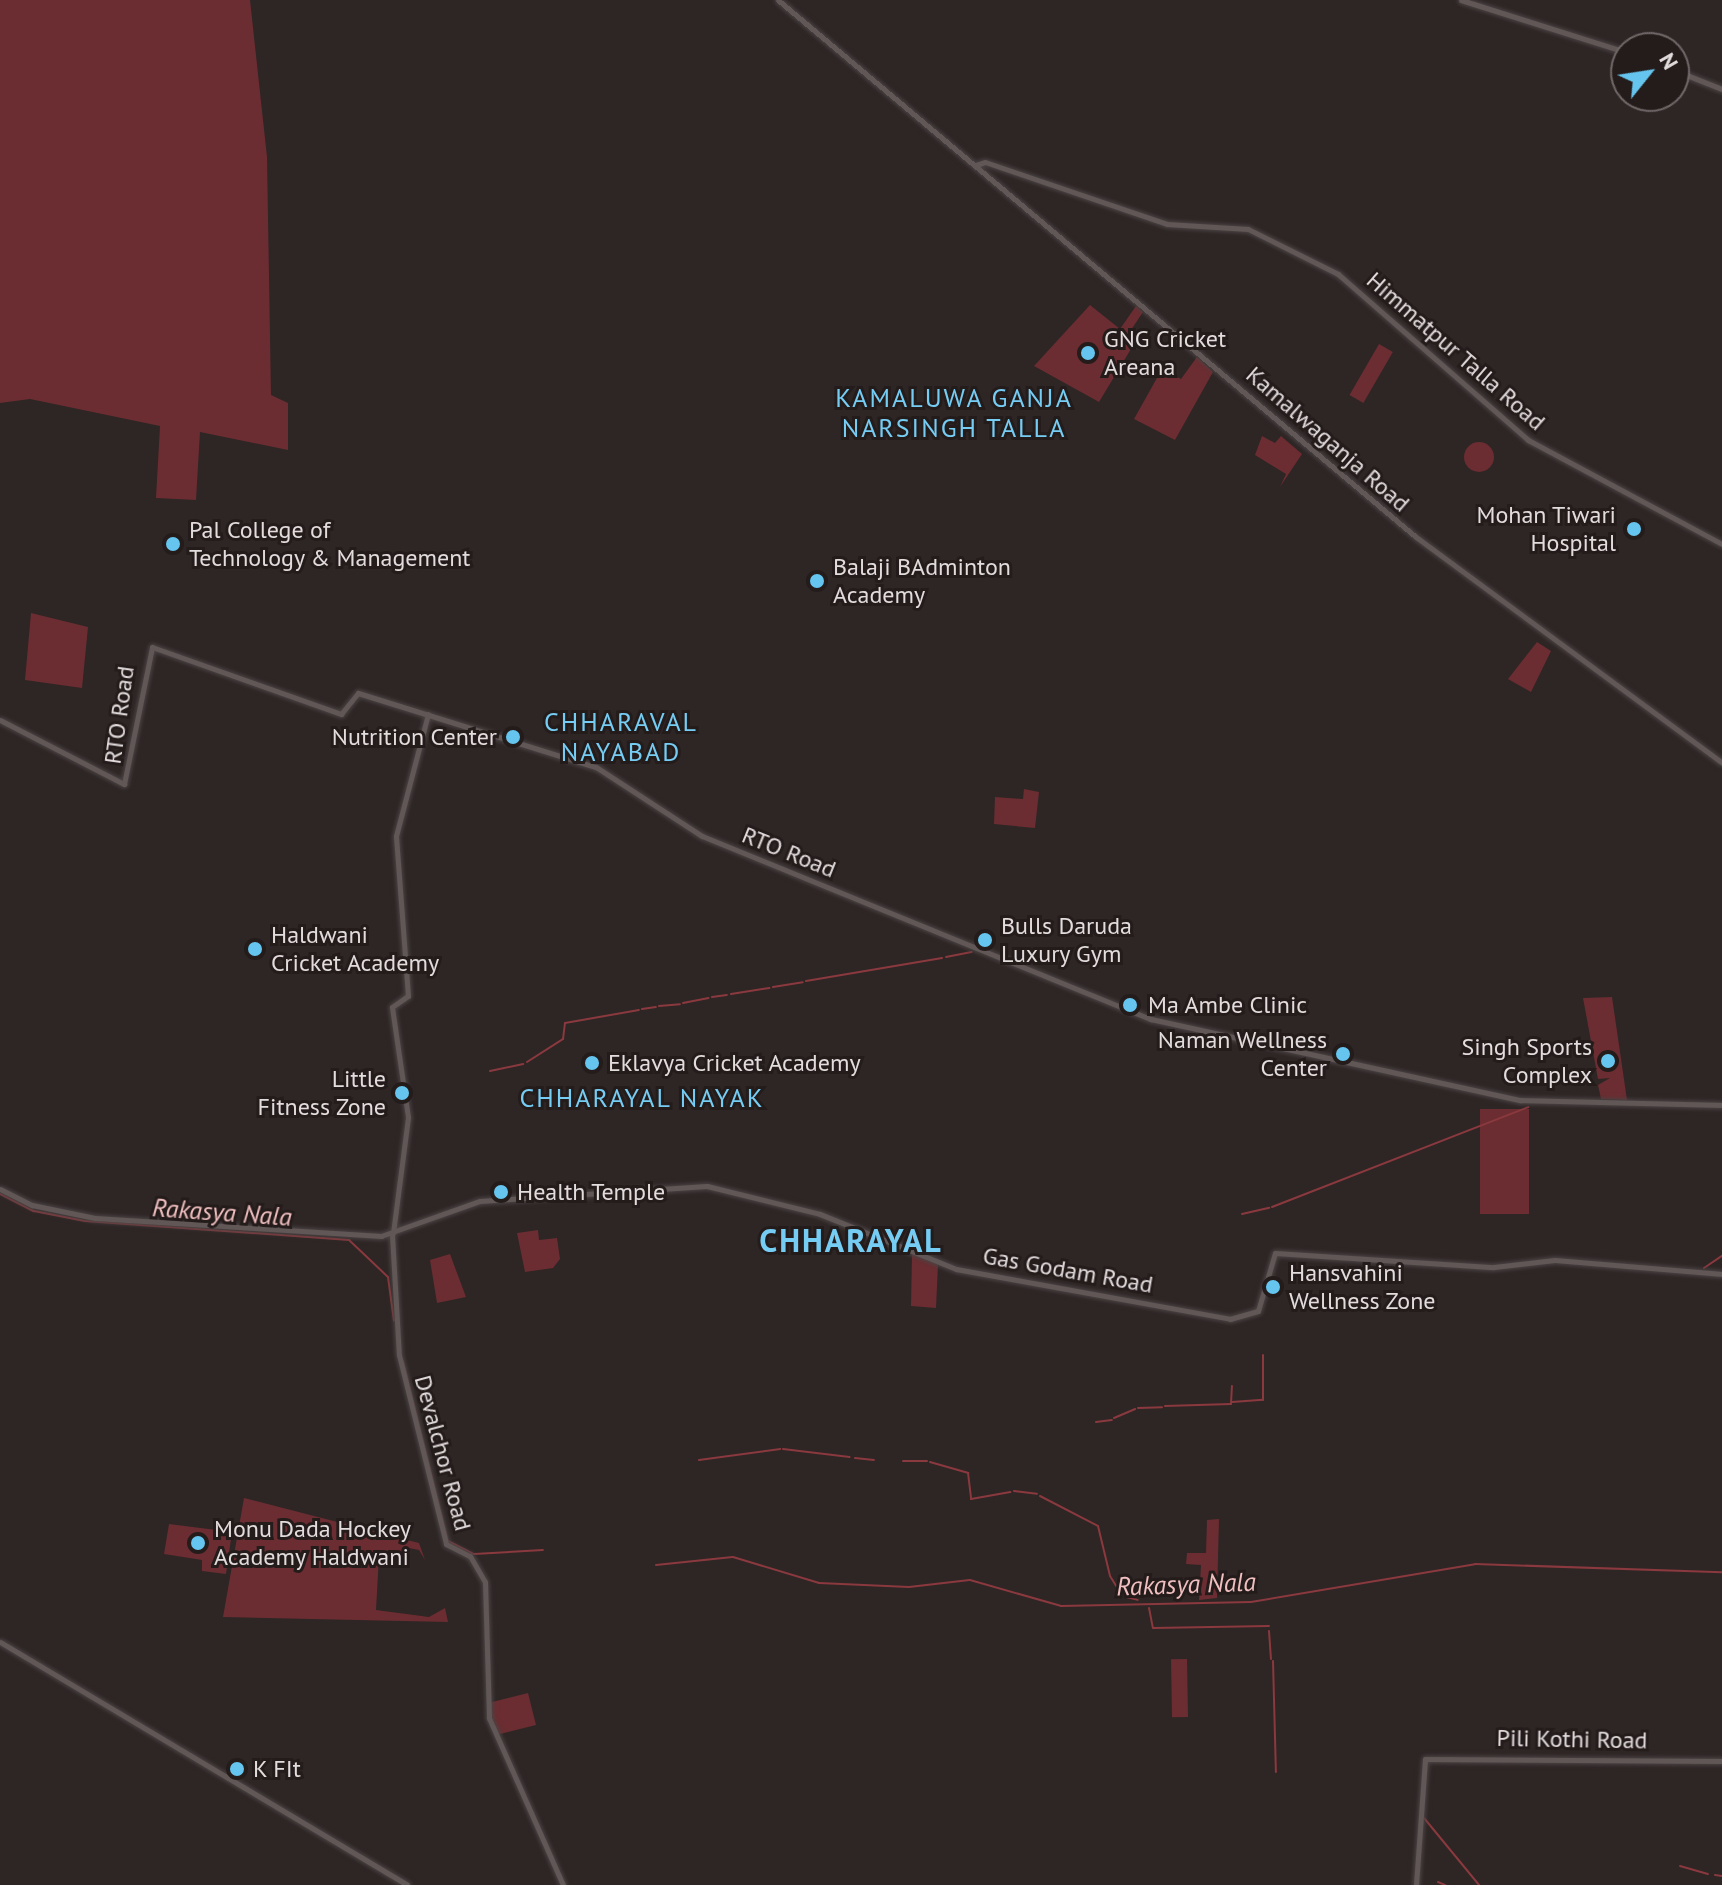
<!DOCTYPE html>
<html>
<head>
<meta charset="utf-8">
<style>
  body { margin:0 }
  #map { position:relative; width:1722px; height:1885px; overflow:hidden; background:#2e2525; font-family:"PT Sans",sans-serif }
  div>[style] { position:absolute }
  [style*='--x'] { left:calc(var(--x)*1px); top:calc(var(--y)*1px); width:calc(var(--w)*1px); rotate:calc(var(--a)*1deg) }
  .green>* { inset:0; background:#6b2d31; transform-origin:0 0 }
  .round { border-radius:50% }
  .stream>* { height:2px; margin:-1px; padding:0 1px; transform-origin:1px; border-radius:1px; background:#8a393e }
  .roads { filter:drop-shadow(0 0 2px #4b4444) drop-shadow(0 0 2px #4b4444) }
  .tertiary>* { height:5px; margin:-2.5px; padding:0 2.5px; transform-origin:2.5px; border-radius:2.5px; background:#615757 }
  .secondary>* { height:5px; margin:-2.5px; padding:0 2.5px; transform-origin:2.5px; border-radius:2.5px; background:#615757 }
  .dots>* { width:22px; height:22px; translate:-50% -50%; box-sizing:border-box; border:4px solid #241b1b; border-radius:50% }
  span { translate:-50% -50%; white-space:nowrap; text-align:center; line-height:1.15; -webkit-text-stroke:6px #241b1b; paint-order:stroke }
  .poi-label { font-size:24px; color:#e2dcdc }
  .left { translate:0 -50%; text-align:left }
  .right { translate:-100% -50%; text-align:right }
  .street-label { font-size:24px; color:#e2dcdc }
  .neighbourhood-label { font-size:26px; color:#76cdf4; letter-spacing:2px }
  .water-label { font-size:26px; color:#f0bfbf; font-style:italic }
  .district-label { font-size:32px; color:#76cdf4; font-weight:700; letter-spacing:2px }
  .north { position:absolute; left:1610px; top:32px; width:80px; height:80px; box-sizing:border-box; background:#241b1b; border:2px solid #706868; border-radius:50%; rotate:60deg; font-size:22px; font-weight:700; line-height:32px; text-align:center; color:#e2dcdc }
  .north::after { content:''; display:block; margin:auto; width:28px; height:36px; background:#65c5ee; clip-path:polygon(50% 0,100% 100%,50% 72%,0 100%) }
</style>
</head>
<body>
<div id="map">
  <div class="green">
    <i style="clip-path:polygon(0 0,250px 0,267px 157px,271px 395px,288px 403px,288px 450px,200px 432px,196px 500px,156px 498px,160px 426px,30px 399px,0 403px)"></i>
    <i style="clip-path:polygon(1090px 305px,1120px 329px,1136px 306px,1143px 312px,1129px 333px,1137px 339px,1099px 402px,1034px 366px)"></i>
    <i style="left:1379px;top:344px;width:16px;height:59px;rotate:30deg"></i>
    <i style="clip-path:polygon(1197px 357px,1213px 372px,1175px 440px,1134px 419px,1162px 369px,1181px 379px)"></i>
    <i style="clip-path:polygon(1262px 436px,1275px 443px,1281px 436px,1302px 454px,1280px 487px,1286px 474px,1255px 455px)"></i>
    <i class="round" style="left:1464px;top:442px;width:30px;height:30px"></i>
    <i style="clip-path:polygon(31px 613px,88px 627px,82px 688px,25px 680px)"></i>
    <i style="clip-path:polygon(1537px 642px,1551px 651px,1531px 692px,1508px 679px)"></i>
    <i style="clip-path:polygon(1024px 789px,1039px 792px,1035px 828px,994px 824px,995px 797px,1023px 799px)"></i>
    <i style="clip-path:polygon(1612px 997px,1627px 1100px,1601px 1099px,1598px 1085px,1610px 1078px,1598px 1079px,1583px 998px)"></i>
    <i style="left:1480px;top:1109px;width:49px;height:105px"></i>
    <i style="clip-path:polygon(538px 1230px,539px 1240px,557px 1238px,560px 1259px,553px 1268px,525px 1272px,517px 1233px)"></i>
    <i style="clip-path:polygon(912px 1253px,938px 1265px,936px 1308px,911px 1306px)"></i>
    <i style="clip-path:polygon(450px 1254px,466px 1297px,437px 1303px,430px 1260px)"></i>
    <i style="clip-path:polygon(244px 1498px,419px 1543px,425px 1560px,419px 1550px,404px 1547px,403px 1558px,379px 1556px,376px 1610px,429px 1617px,445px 1608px,448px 1622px,223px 1617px)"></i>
    <i style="clip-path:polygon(1219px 1519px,1217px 1598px,1199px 1600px,1201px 1565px,1186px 1564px,1187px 1553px,1206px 1553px,1207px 1520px)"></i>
    <i style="clip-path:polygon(169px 1524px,232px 1532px,226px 1574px,202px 1571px,202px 1560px,164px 1554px)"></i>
    <i style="left:1187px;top:1659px;width:58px;height:16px;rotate:89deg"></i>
    <i style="left:528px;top:1693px;width:33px;height:41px;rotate:76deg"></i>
  </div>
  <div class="stream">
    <i style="--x:946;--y:957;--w:26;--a:-11"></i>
    <i style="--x:806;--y:981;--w:138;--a:-9.6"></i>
    <i style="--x:773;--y:987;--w:30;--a:-9"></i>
    <i style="--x:731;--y:994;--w:39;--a:-9"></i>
    <i style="--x:712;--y:997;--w:15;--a:-8"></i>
    <i style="--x:683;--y:1003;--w:26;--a:-11"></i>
    <i style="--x:659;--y:1006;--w:21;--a:-5"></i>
    <i style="--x:642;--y:1009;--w:14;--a:-8"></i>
    <i style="--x:527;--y:1062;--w:43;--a:-32.6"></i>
    <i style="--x:563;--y:1039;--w:16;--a:-83"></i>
    <i style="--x:565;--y:1023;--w:75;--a:-10"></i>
    <i style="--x:490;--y:1071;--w:34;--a:-12"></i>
    <i style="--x:0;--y:1194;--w:38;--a:27"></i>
    <i style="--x:34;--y:1211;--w:52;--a:11.1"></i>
    <i style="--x:85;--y:1221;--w:265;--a:4.1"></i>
    <i style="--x:349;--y:1240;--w:54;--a:43.5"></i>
    <i style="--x:388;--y:1277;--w:44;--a:82.2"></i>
    <i style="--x:1272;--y:1207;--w:275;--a:-21.3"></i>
    <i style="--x:1242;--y:1214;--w:28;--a:-13"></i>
    <i style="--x:1704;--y:1268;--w:22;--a:-34"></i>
    <i style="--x:403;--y:1361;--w:186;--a:76"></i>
    <i style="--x:448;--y:1541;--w:29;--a:27"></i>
    <i style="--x:474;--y:1554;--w:69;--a:-3.3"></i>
    <i style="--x:1232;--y:1402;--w:31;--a:-4"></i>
    <i style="--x:1263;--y:1400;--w:45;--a:-90"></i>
    <i style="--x:1165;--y:1406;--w:66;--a:-1.7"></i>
    <i style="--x:1231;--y:1404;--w:18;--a:-87"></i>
    <i style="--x:1138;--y:1408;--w:24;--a:-2"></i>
    <i style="--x:1114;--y:1418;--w:23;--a:-23"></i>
    <i style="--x:1096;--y:1422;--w:16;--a:-7"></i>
    <i style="--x:783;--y:1449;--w:67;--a:6.8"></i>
    <i style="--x:855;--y:1458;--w:19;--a:6"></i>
    <i style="--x:699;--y:1460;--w:82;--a:-7.7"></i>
    <i style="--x:903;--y:1461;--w:24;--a:0"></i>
    <i style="--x:930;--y:1462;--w:40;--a:16"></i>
    <i style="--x:968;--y:1473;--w:26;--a:83"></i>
    <i style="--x:971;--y:1499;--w:40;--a:-10"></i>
    <i style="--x:1014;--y:1491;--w:23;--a:7"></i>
    <i style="--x:1040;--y:1496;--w:65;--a:27.3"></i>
    <i style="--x:1098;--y:1526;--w:51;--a:76.5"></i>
    <i style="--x:1110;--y:1576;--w:22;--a:58"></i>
    <i style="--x:656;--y:1565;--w:77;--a:-5.9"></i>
    <i style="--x:733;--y:1557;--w:90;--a:16.8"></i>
    <i style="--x:819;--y:1583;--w:90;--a:2.5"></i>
    <i style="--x:909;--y:1587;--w:61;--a:-6.5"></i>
    <i style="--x:970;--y:1580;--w:95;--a:15.9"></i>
    <i style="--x:1061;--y:1606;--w:190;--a:-1.2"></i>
    <i style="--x:1251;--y:1602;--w:227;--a:-9.6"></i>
    <i style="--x:1475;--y:1564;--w:247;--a:1.9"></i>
    <i style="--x:1126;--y:1597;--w:12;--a:14"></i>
    <i style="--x:1149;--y:1608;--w:20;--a:79"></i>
    <i style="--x:1153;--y:1628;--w:116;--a:-1"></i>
    <i style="--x:1269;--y:1631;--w:28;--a:86"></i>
    <i style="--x:1273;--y:1661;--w:111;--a:88.5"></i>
    <i style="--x:1424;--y:1818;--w:87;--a:50.6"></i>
    <i style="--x:1680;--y:1866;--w:29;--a:16"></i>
    <i style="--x:1715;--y:1875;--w:7;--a:8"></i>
    <i style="--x:1438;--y:1882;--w:8;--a:23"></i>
  </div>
  <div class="roads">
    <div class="tertiary">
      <i style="--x:1461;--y:0;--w:173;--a:17.5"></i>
      <i style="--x:1674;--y:70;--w:52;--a:21.6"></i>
      <i style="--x:976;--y:165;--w:9;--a:-18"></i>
      <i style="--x:985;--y:162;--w:192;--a:18.8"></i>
      <i style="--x:1167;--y:224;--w:81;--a:3.5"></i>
      <i style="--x:1248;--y:229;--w:101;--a:26.6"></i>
      <i style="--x:1338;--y:274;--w:252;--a:41.1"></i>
      <i style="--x:1528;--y:440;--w:220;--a:28.2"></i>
      <i style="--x:0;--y:720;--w:140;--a:27.3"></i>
      <i style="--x:124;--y:784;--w:140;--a:-78.4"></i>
      <i style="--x:152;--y:647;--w:201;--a:19.5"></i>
      <i style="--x:341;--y:714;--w:27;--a:-51"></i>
      <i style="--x:358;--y:693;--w:249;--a:17.3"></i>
      <i style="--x:596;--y:767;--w:126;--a:33.1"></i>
      <i style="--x:702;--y:836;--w:485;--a:22.2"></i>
      <i style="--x:1151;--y:1019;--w:378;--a:12.4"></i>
      <i style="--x:1520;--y:1100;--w:202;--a:1.4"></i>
      <i style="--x:393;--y:1233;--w:117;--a:-82.6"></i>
      <i style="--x:408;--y:1117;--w:111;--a:-98.3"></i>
      <i style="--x:392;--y:1007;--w:19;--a:-35"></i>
      <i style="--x:408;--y:996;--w:160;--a:-94.3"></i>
      <i style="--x:396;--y:836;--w:126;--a:-75.3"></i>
      <i style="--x:0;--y:1642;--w:474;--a:30.8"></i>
      <i style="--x:1416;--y:1885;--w:126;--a:-85.9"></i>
      <i style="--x:1425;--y:1759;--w:297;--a:0.4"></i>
    </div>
    <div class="secondary">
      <i style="--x:778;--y:0;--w:834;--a:40.09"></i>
      <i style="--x:1416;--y:537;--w:380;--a:36.4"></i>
      <i style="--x:0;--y:1189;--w:36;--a:27"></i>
      <i style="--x:32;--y:1205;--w:64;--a:11.7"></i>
      <i style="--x:95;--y:1218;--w:287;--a:3.6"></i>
      <i style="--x:381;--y:1236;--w:105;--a:-19.5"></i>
      <i style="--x:480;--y:1201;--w:227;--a:-3.8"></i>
      <i style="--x:707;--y:1186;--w:116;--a:13.9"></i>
      <i style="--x:820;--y:1214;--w:147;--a:22"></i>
      <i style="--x:956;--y:1269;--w:279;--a:10.3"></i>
      <i style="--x:1230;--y:1319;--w:29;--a:-16"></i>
      <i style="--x:1258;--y:1311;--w:60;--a:-73.7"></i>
      <i style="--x:1275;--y:1253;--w:219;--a:3.7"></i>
      <i style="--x:1494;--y:1267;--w:61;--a:-6.5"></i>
      <i style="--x:1555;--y:1260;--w:168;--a:4.8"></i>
      <i style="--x:392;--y:1235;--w:120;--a:86.7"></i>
      <i style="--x:399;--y:1355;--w:195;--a:76"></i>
      <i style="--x:446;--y:1544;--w:27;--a:27"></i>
      <i style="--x:470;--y:1556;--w:30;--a:60"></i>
      <i style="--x:485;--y:1582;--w:136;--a:88.3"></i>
      <i style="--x:489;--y:1718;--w:183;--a:66.1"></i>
    </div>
  </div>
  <div class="dots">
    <i style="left:1088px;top:353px;background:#65c5ee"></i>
    <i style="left:1634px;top:529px;background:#65c5ee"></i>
    <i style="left:173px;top:544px;background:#65c5ee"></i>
    <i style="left:817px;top:581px;background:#65c5ee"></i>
    <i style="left:513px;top:737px;background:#65c5ee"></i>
    <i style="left:985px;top:940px;background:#65c5ee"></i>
    <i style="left:255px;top:949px;background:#65c5ee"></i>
    <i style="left:1130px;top:1005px;background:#65c5ee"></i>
    <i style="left:1343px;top:1054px;background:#65c5ee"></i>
    <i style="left:1608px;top:1061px;background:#65c5ee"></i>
    <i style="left:592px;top:1063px;background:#65c5ee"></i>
    <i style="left:402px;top:1093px;background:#65c5ee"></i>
    <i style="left:501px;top:1192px;background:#65c5ee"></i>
    <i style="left:1273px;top:1287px;background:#65c5ee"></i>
    <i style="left:198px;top:1543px;background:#65c5ee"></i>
    <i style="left:237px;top:1769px;background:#65c5ee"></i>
  </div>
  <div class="poi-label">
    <span class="left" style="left:1104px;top:353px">GNG Cricket<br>Areana</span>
    <span class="right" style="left:1616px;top:529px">Mohan Tiwari<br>Hospital</span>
    <span class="left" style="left:189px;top:544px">Pal College of<br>Technology &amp; Management</span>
    <span class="left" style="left:833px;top:581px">Balaji BAdminton<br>Academy</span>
    <span class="right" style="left:497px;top:737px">Nutrition Center</span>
    <span class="left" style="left:1001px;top:940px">Bulls Daruda<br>Luxury Gym</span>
    <span class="left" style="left:271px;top:949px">Haldwani<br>Cricket Academy</span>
    <span class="left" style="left:1148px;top:1005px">Ma Ambe Clinic</span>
    <span class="right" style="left:1327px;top:1054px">Naman Wellness<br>Center</span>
    <span class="right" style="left:1592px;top:1061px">Singh Sports<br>Complex</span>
    <span class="left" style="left:608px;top:1063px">Eklavya Cricket Academy</span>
    <span class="right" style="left:386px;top:1093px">Little<br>Fitness Zone</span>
    <span class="left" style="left:517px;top:1192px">Health Temple</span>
    <span class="left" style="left:1289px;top:1287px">Hansvahini<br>Wellness Zone</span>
    <span class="left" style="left:214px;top:1543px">Monu Dada Hockey<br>Academy Haldwani</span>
    <span class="left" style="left:253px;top:1769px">K FIt</span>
  </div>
  <div class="street-label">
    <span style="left:1456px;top:351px;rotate:41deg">Himmatpur Talla Road</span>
    <span style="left:1328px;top:439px;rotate:41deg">Kamalwaganja Road</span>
    <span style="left:119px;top:715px;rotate:-82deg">RTO Road</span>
    <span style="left:789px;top:852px;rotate:22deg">RTO Road</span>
    <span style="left:1068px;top:1270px;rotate:10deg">Gas Godam Road</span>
    <span style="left:443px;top:1453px;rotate:75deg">Devalchor Road</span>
    <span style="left:1572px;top:1739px;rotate:1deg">Pili Kothi Road</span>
  </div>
  <div class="neighbourhood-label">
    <span style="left:954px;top:413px">KAMALUWA GANJA<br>NARSINGH TALLA</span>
    <span style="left:621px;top:737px">CHHARAVAL<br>NAYABAD</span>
    <span style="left:642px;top:1098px">CHHARAYAL NAYAK</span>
  </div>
  <div class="water-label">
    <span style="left:222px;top:1212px;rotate:4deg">Rakasya Nala</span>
    <span style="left:1186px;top:1584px;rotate:-2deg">Rakasya Nala</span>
  </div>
  <div class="district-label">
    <span style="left:851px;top:1240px">CHHARAYAL</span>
  </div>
  <div class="north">N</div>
</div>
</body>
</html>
